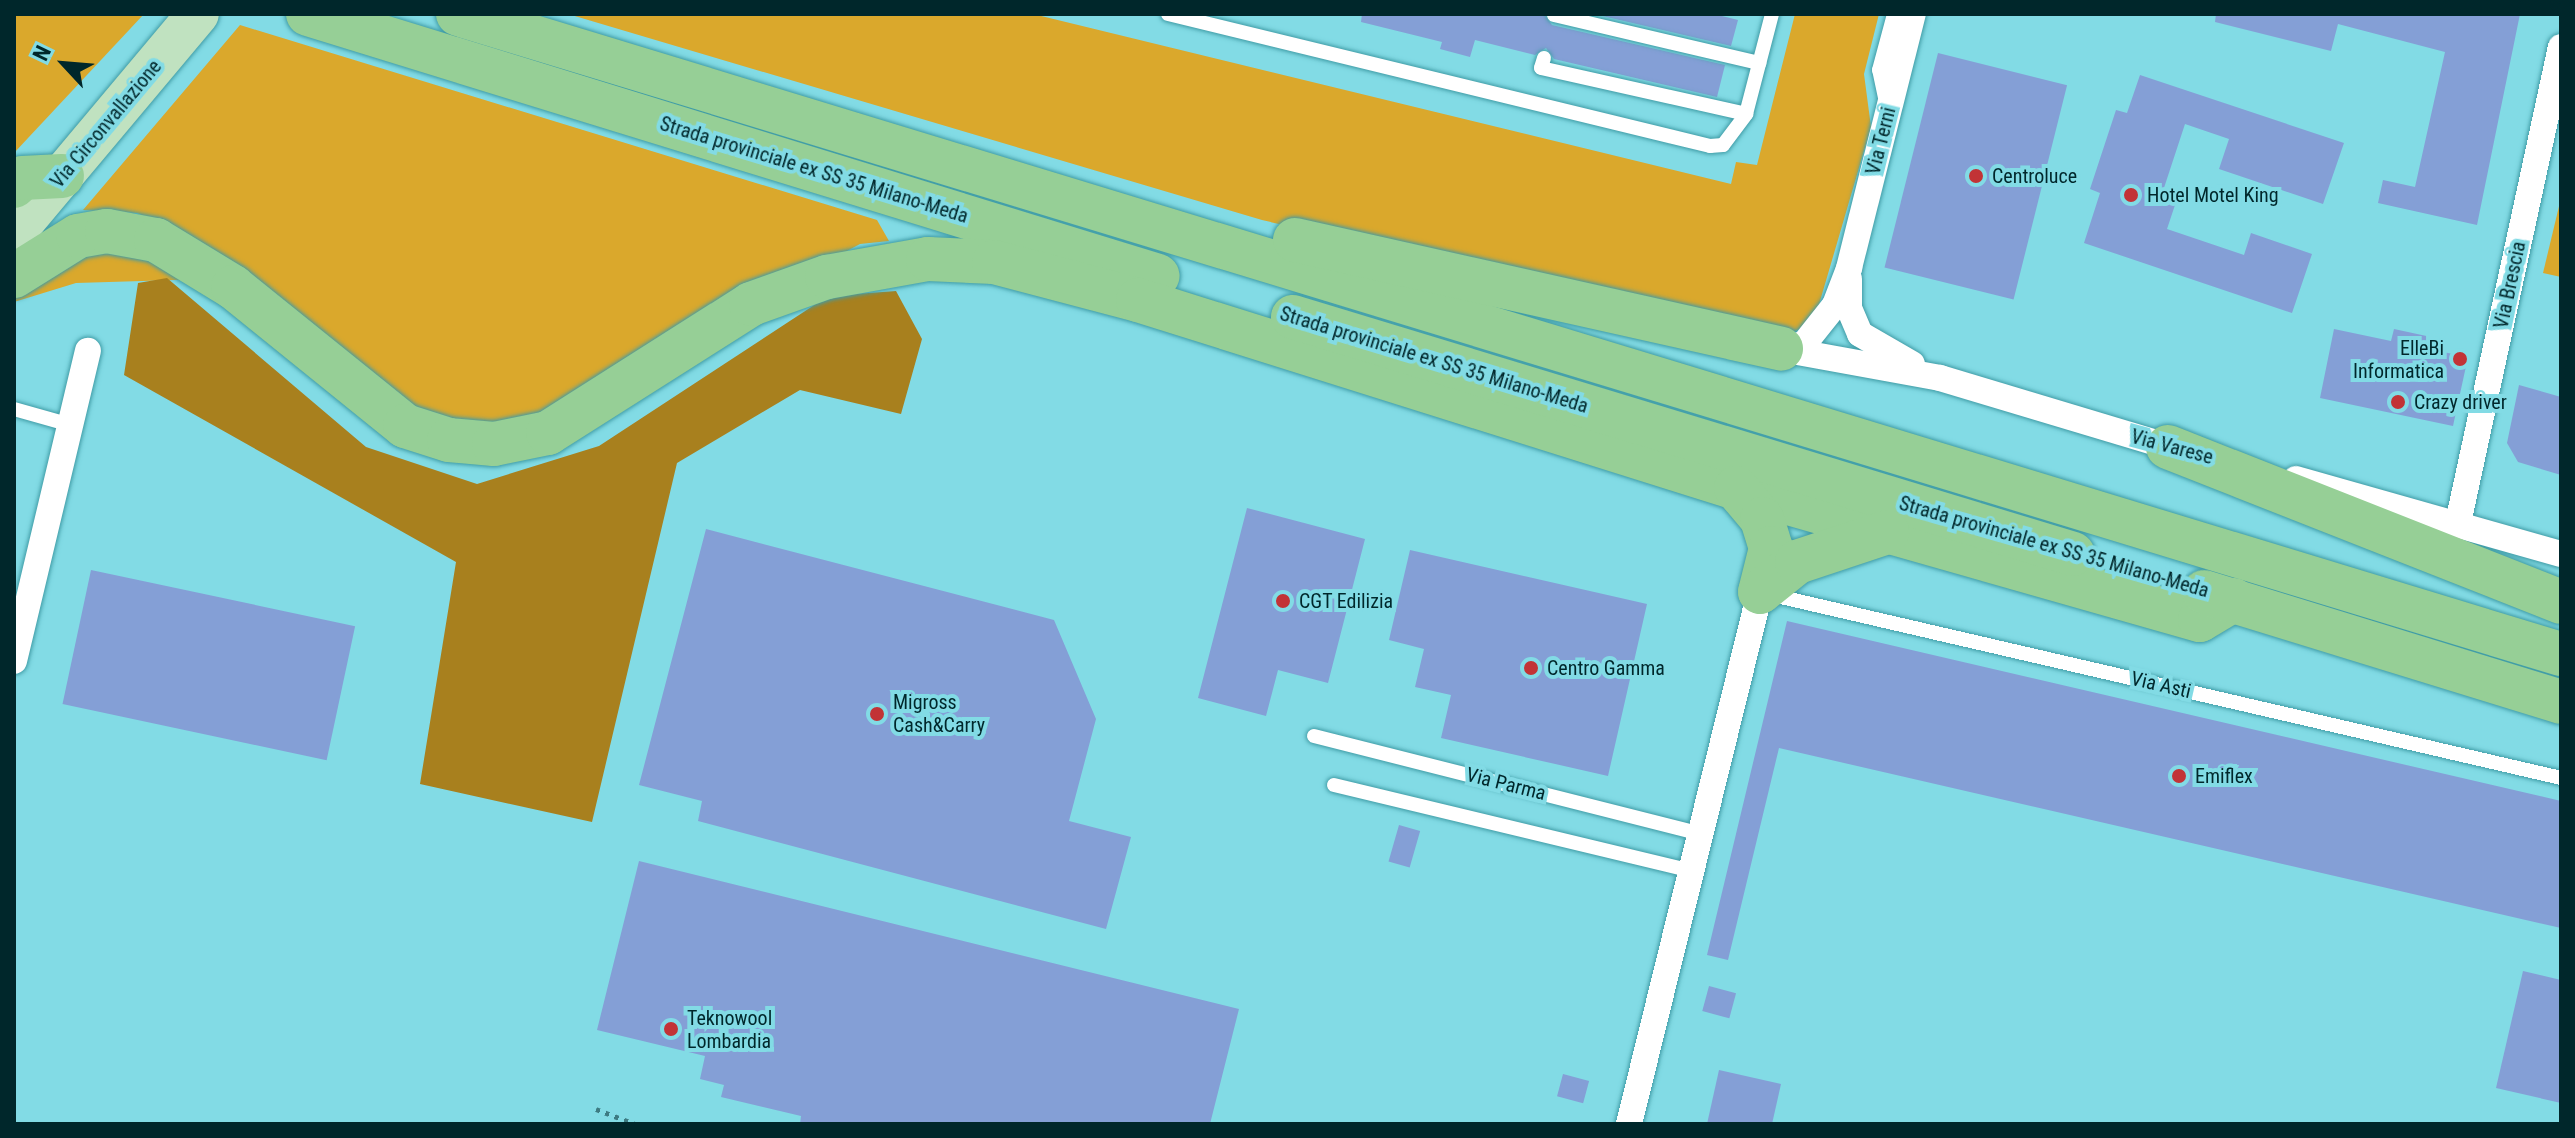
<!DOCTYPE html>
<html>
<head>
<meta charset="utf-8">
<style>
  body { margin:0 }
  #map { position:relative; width:2575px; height:1138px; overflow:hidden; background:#82dbe5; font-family:"Roboto Condensed",sans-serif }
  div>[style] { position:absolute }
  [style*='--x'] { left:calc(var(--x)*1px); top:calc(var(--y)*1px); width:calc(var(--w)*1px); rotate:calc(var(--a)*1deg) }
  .green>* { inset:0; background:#daa82c }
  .forest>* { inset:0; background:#a8801e }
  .building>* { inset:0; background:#849fd6; transform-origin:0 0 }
  .path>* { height:5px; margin-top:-2.5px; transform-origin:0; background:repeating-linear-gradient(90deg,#3d7b82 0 4px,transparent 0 10px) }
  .roads { filter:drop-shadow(0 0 2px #409ca6) drop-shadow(0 0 2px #409ca6) }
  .lane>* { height:14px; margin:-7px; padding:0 7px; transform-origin:7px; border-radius:7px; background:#fff }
  .street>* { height:26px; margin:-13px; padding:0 13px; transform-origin:13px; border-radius:13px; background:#fff }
  .primary>* { height:42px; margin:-21px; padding:0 21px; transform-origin:21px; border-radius:21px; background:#c0e2c0 }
  .highway>* { height:44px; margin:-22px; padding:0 22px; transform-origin:22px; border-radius:22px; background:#96cf96 }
  .dots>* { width:22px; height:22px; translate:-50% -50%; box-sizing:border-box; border:4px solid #82dbe5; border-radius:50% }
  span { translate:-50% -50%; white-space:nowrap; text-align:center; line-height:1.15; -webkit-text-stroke:8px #82dbe5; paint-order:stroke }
  .street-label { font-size:20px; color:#00272b }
  .poi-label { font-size:20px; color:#00272b }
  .left { translate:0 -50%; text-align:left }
  .right { translate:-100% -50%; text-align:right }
  .frame { position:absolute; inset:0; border:16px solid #00272b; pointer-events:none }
  .north { position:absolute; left:24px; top:24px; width:80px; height:80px; -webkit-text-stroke:6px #82dbe5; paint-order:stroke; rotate:296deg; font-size:22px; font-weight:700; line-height:32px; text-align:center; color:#00272b }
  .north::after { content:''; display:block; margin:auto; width:28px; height:36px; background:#00272b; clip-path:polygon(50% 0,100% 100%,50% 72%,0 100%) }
</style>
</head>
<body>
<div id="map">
  <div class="green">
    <i style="clip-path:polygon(14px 14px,144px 14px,14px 153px)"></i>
    <i style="clip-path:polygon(568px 14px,1033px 14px,1731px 184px,1736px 162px,1757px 165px,1795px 14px,1879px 14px,1864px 74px,1871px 127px,1818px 308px,1807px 325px,1792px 333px,1428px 259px,1262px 220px)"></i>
    <i style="clip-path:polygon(240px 25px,877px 220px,889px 241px,860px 244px,536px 418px,489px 425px,448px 420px,407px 405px,185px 234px,137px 213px,83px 210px)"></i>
    <i style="clip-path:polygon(2561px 198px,2561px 277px,2543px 273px)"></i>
    <i style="clip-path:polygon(98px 242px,208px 279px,76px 283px,14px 302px,14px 287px)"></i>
  </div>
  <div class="forest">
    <i style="clip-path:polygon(167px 278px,366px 447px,477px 484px,599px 446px,828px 296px,896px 291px,922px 339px,901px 414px,800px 390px,677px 463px,592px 822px,420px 784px,456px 562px,124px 375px,138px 283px)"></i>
  </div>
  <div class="building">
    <i style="clip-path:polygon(1362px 14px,1544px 14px,1552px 25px,1725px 65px,1717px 97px,1554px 59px,1546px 48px,1535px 55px,1475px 40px,1470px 57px,1440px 49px,1442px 42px,1361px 22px)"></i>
    <i style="clip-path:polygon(1594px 14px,1714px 14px,1738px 20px,1731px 46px)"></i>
    <i style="clip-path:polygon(2216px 14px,2520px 14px,2477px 225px,2378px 203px,2383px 180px,2415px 187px,2445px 52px,2338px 24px,2331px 51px,2215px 22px)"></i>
    <i style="left:1938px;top:53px;width:133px;height:221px;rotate:14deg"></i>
    <i style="clip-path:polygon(2140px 75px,2344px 143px,2323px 204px,2219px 169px,2229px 139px,2185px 124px,2161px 197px,2176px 202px,2167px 229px,2244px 255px,2251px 233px,2312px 254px,2292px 313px,2084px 243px,2100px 193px,2090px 189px,2116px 110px,2127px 113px)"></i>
    <i style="clip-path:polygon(2334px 329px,2391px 341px,2394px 329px,2431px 337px,2428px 349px,2468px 357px,2453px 426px,2320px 398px)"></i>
    <i style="clip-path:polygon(2519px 385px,2561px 397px,2561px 475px,2518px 462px,2507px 443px)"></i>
    <i style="clip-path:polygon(1247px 508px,1365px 539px,1328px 683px,1278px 670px,1266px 716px,1198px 698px)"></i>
    <i style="clip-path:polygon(706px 529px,1054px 620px,1096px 719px,1069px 821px,1131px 837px,1106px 929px,698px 821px,702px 801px,639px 785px)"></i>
    <i style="clip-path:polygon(1410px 550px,1647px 604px,1608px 776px,1441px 738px,1451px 695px,1415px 687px,1424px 649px,1389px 640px)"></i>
    <i style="left:91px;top:570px;width:270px;height:137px;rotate:12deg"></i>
    <i style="clip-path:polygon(1787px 621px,2561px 801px,2561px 928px,1779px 748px,1728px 960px,1707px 955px)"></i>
    <i style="left:1399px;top:825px;width:22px;height:38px;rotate:16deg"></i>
    <i style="clip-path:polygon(639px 861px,1239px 1009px,1210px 1124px,800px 1124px,801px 1116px,721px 1097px,724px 1085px,700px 1079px,705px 1056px,597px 1030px)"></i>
    <i style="clip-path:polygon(2523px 971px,2561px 980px,2561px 1103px,2496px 1088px)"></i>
    <i style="left:1709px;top:986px;width:28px;height:26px;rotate:15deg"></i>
    <i style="clip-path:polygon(1719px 1070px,1781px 1084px,1772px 1124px,1707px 1124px)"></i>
    <i style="left:1563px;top:1074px;width:27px;height:23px;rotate:15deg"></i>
  </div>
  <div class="path">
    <i style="--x:596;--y:1109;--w:42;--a:21"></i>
  </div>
  <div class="roads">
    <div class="lane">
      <i style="--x:1168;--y:14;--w:558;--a:13.69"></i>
      <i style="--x:1710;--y:146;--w:13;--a:-4"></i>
      <i style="--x:1723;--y:145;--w:39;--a:-53"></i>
      <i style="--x:1746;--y:114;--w:103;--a:-75.4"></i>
      <i style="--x:1554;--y:15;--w:211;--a:13.2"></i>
      <i style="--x:1544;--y:58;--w:10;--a:107"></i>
      <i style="--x:1541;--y:68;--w:210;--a:12.6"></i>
      <i style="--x:1887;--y:107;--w:38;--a:-102"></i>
      <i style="--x:1879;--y:70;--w:58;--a:-75"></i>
      <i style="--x:14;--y:409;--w:59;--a:15.7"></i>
      <i style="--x:1768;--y:594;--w:814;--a:13.06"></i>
      <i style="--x:1314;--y:736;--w:396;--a:14.2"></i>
      <i style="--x:1334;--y:785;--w:365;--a:13.5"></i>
    </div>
    <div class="street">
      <i style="--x:1849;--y:279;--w:29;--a:90"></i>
      <i style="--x:1849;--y:308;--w:28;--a:67"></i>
      <i style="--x:1860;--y:334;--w:60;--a:30"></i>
      <i style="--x:1781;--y:349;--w:162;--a:10.3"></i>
      <i style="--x:1940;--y:378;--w:251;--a:16.7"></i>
      <i style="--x:1781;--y:349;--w:24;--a:-12"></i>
      <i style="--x:1804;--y:344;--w:50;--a:-51.5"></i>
      <i style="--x:1835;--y:305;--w:40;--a:-69"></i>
      <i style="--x:1849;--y:268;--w:262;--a:-75.9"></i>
      <i style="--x:2296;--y:479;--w:275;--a:15.8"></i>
      <i style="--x:2458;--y:523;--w:487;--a:-77.8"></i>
      <i style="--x:14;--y:661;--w:319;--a:-76.6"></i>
      <i style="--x:1629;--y:1124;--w:548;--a:-76.17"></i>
    </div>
    <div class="primary">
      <i style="--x:14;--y:233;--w:286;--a:-50"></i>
    </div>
    <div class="highway">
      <i style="--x:308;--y:14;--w:889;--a:17.13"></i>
      <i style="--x:458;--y:14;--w:2198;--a:16.93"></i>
      <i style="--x:14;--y:186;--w:11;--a:-45"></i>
      <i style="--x:22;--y:178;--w:40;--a:-2.9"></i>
      <i style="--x:1295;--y:240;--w:498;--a:12.6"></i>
      <i style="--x:14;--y:276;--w:75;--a:-32"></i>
      <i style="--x:78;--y:236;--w:29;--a:-10"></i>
      <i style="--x:107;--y:231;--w:50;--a:10.4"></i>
      <i style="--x:156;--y:240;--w:90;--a:31.4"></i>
      <i style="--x:233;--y:287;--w:221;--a:38.9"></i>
      <i style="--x:405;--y:426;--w:46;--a:17.7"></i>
      <i style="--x:449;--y:440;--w:45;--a:5.1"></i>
      <i style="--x:494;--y:444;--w:55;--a:-11.5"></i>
      <i style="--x:548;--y:433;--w:241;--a:-32.4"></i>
      <i style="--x:751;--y:304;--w:81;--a:-19.6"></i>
      <i style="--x:827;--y:277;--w:103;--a:-10.1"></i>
      <i style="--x:928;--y:259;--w:66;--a:2.6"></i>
      <i style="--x:994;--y:262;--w:149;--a:14.8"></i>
      <i style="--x:1138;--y:300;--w:627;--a:17.45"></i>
      <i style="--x:1736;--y:488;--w:482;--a:15.9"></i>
      <i style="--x:2200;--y:620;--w:39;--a:-31"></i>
      <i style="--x:1293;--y:317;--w:815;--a:16.9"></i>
      <i style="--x:2168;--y:447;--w:422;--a:21.5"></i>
      <i style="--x:1736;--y:488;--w:40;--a:50"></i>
      <i style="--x:1762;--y:519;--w:30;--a:73"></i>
      <i style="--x:1771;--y:548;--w:45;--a:104"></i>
      <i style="--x:1760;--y:592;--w:48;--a:-39"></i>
      <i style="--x:1797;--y:562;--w:95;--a:-18.4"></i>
      <i style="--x:2204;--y:592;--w:374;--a:17.1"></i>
    </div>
  </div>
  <div class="dots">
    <i style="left:1976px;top:176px;background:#c23336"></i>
    <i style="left:2131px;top:195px;background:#c23336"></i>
    <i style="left:2460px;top:359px;background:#c23336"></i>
    <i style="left:2398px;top:402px;background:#c23336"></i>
    <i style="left:1283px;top:601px;background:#c23336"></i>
    <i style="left:1531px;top:668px;background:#c23336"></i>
    <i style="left:877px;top:714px;background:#c23336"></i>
    <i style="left:2179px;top:776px;background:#c23336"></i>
    <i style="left:671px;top:1029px;background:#c23336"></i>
  </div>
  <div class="street-label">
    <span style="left:106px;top:124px;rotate:-50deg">Via Circonvallazione</span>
    <span style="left:1881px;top:141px;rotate:-76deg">Via Terni</span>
    <span style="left:814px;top:170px;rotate:17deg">Strada provinciale ex SS 35 Milano-Meda</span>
    <span style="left:2510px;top:285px;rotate:-78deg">Via Brescia</span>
    <span style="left:1434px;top:360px;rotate:17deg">Strada provinciale ex SS 35 Milano-Meda</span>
    <span style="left:2172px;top:447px;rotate:15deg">Via Varese</span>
    <span style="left:2054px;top:547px;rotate:16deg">Strada provinciale ex SS 35 Milano-Meda</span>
    <span style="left:2161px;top:685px;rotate:13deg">Via Asti</span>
    <span style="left:1506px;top:784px;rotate:14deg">Via Parma</span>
  </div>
  <div class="poi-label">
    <span class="left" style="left:1992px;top:176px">Centroluce</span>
    <span class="left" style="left:2147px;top:195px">Hotel Motel King</span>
    <span class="right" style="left:2444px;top:360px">ElleBi<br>Informatica</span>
    <span class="left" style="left:2414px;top:402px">Crazy driver</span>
    <span class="left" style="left:1299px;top:601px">CGT Edilizia</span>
    <span class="left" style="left:1547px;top:668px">Centro Gamma</span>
    <span class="left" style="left:893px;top:714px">Migross<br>Cash&amp;Carry</span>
    <span class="left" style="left:2195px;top:776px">Emiflex</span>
    <span class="left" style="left:687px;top:1030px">Teknowool<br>Lombardia</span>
  </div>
  <div class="frame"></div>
  <div class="north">N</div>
</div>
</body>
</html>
